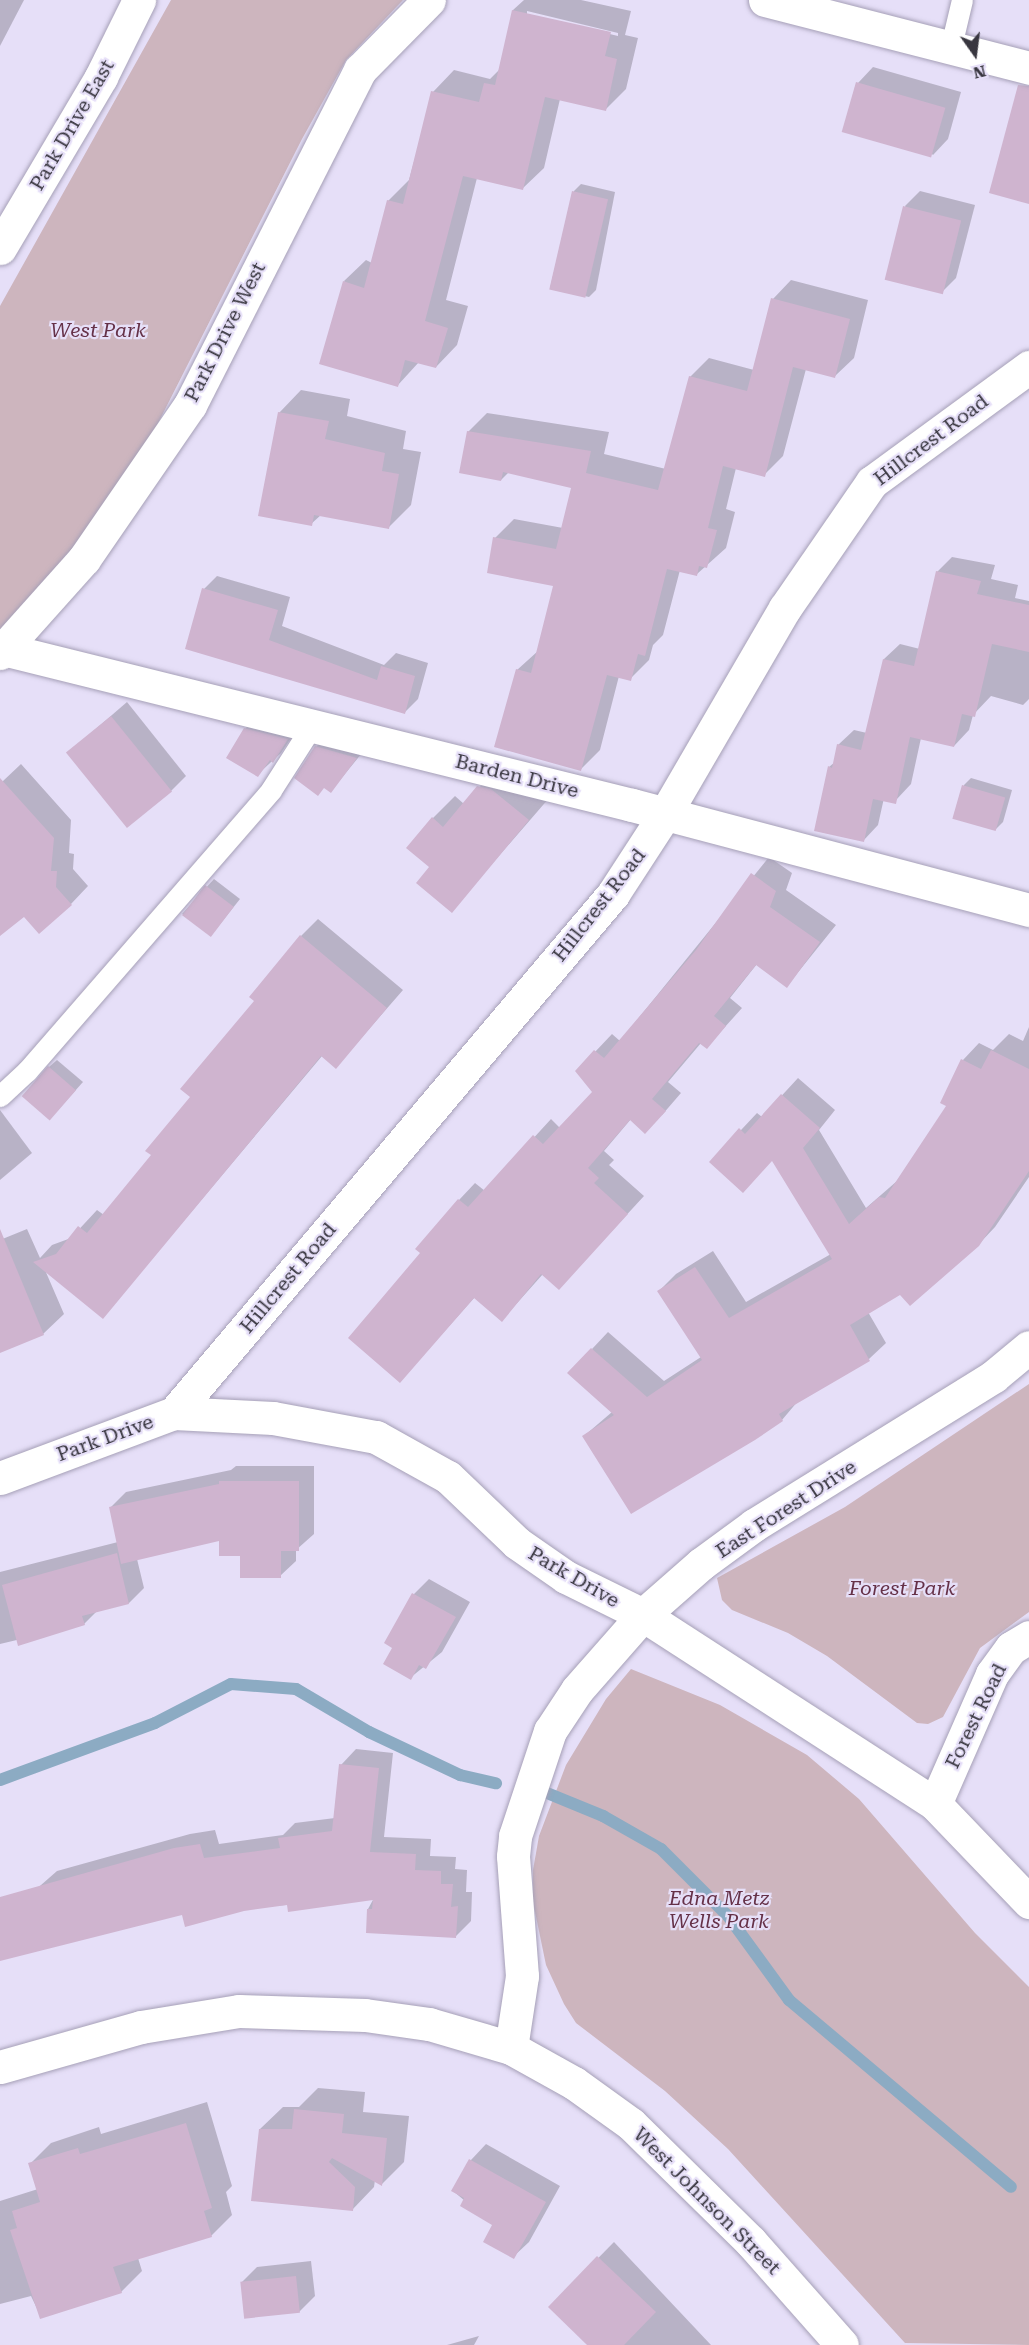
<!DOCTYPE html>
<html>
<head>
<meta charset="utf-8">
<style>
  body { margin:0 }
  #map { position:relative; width:1029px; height:2345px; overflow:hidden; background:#e6dff8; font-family:"Roboto Serif",serif }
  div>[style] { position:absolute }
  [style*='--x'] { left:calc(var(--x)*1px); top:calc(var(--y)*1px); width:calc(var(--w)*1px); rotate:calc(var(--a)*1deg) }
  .green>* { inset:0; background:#cdb5be }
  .shadow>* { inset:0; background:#0003 }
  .stream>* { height:12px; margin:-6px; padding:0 6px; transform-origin:6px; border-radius:6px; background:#8cabc3 }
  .building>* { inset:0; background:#cfb4cf; transform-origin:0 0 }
  .roads { filter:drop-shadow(0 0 2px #a6a0b7) drop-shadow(0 0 2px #a6a0b7) }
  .lane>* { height:21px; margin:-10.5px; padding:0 10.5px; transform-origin:10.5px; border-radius:10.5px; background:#fff }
  .street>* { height:33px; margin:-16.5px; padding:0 16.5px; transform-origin:16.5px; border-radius:16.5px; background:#fff }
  span { translate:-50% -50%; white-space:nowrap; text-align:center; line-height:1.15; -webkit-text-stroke:4.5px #e6dff8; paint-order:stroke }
  .street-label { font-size:20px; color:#38363f }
  .park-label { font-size:20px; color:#653148; font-style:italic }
  .north { position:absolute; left:945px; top:24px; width:60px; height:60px; -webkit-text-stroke:4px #e6dff8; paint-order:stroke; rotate:166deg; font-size:16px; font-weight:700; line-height:24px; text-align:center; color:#38363f }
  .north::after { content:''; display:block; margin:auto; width:21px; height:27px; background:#38363f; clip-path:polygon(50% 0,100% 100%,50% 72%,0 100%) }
</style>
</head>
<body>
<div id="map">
  <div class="green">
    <i style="clip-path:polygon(171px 0,403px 0,346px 60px,302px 139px,152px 435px,118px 489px,53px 573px,0 630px,0 306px)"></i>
    <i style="clip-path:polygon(1029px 1384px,1029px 1612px,980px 1648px,943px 1717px,928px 1724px,917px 1723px,827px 1656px,788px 1633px,732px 1610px,722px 1600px,717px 1578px,845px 1507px)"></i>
    <i style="clip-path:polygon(631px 1669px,720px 1705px,807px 1755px,859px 1799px,975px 1933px,1029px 1987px,1029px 2345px,905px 2343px,728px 2149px,665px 2091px,576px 2023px,564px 2004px,546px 1965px,533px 1902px,533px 1870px,539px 1836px,566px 1765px,606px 1699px)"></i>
  </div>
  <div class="shadow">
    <i style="clip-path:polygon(0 0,24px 0,0 46px)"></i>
    <i style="clip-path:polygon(evenodd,524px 0,581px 0,631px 11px,625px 35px,638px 38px,626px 89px,605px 110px,560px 99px,544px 168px,522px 189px,477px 178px,446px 300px,468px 306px,457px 345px,436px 367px,419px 362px,398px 385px,344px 281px,366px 260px,372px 263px,388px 201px,409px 180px,433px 92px,454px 70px,490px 79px,500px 69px,513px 10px,524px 0,527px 11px,618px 33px,618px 36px,527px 14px,527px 11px)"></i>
    <i style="clip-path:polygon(873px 67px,961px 92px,948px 139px,933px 155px,858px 83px)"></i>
    <i style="clip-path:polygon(581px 184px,615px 192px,596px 290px,589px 297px,550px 288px,574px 191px)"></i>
    <i style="clip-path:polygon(920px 191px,975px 205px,956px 278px,941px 293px,905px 206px)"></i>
    <i style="clip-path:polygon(791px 280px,868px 300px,854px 358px,835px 376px,806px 369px,783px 456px,764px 475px,736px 468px,726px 509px,735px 512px,726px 548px,697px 574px,680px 570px,663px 635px,653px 645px,649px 660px,630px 679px,619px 676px,600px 750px,581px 769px,517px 670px,538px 651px,555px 585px,495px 538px,514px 519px,563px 528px,572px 486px,509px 472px,501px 480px,468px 432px,487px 413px,609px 432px,604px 454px,666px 469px,690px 377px,709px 358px,754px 370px,773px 299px)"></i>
    <i style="clip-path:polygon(301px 390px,350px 399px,347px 416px,406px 431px,403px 449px,421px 452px,411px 505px,388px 528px,321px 515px,311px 524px,279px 413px)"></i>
    <i style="clip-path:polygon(952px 557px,995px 565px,991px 579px,1018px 585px,1015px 598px,1029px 601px,1029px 699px,1023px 705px,991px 696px,973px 715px,969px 730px,954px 746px,921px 738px,911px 784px,896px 800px,884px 798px,878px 825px,863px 841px,829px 767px,835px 762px,838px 745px,854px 730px,867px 733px,884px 659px,900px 644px,920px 649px,937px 572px)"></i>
    <i style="clip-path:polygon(217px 576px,290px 597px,282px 626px,384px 665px,396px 653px,428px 663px,418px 699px,404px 713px,187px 648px,204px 589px)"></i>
    <i style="clip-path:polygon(127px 702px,186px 776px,171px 791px,68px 753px)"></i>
    <i style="clip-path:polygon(253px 721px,295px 732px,281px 753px,257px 775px,245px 729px)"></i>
    <i style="clip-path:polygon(331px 731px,371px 742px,331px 791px,316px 747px)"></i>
    <i style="clip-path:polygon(21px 764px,71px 820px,69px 853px,74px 854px,73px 869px,88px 886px,71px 904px,24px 915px,0 934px,3px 781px)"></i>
    <i style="clip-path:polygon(501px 764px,550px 797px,452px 910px,431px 867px,433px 818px,455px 796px,464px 804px)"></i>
    <i style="clip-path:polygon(971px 778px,1012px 790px,1003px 822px,995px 830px,955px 818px,964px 785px)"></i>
    <i style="clip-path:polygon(769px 857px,792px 873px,786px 890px,836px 925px,787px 986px,757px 964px,730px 998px,742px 1008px,707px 1047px,701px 1043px,668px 1082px,681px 1093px,662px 1115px,631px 1119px,604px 1151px,614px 1160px,609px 1165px,644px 1196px,575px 1271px,543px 1274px,502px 1320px,475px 1297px,400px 1381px,422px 1253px,459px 1200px,475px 1183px,485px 1191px,551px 1119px,560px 1128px,594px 1092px,577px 1071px,612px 1034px,620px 1041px)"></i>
    <i style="clip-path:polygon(214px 879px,240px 899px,217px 928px,182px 914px)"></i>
    <i style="clip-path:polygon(318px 919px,403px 990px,336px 1067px,322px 1056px,103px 1317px,45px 1270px,64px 1314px,43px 1334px,0 1352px,0 1240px,27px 1229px,40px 1258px,52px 1245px,71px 1238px,97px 1210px,104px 1215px,153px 1155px,301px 936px)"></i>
    <i style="clip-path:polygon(1029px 1027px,1029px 1177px,995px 1227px,978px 1245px,868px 1312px,886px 1343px,869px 1359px,798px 1401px,782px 1420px,584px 1436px,612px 1412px,592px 1349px,608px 1332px,664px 1381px,701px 1357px,659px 1291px,676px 1274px,713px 1251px,746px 1302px,831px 1254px,773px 1160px,711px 1162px,757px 1113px,762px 1117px,798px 1078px,835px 1110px,819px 1130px,866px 1208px,897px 1181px,948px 1105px,963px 1060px,979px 1043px,993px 1050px,1009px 1034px,1023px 1041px)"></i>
    <i style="clip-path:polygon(57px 1060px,83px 1082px,57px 1111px,49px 1067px)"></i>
    <i style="clip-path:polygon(0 1110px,32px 1153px,0 1180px)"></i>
    <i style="clip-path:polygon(236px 1466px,314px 1466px,314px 1534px,296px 1550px,296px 1561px,280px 1576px,220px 1539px,137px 1559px,144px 1588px,129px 1603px,97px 1611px,84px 1624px,0 1644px,0 1572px,118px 1542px,110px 1508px,126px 1492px,231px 1470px)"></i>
    <i style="clip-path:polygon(429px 1579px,470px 1602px,442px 1652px,410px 1678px,394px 1647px,386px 1643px,414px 1594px)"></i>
    <i style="clip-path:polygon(356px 1749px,393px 1753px,384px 1837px,431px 1839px,430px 1856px,456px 1857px,455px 1869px,467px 1870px,466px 1892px,472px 1892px,471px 1921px,456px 1936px,368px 1909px,374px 1898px,183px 1913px,0 1960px,0 1921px,57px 1871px,190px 1834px,215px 1830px,219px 1844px,283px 1835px,295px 1823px,335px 1818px,341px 1765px)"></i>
    <i style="clip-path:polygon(318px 2088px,365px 2092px,363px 2112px,409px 2116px,404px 2162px,382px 2184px,375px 2180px,374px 2187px,352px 2210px,260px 2129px,283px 2107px,299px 2107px)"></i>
    <i style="clip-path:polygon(207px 2102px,232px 2186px,226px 2192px,232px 2215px,211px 2236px,138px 2258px,142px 2271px,121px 2292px,41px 2317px,31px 2296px,0 2304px,0 2201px,38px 2189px,30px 2164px,51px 2143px,99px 2127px,101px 2134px)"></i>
    <i style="clip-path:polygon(486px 2144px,560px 2186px,529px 2242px,513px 2257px,494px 2225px,453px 2191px,471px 2160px)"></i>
    <i style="clip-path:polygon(614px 2242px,711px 2345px,590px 2345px,550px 2307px)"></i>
    <i style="clip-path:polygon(311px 2261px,315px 2296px,299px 2312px,242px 2282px,257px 2267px)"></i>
    <i style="clip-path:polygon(479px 2336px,474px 2345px,447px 2345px)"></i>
  </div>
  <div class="stream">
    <i style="--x:0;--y:1780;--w:165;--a:-20.2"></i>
    <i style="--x:155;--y:1723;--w:85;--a:-27.2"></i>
    <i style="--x:231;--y:1684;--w:65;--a:4.4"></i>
    <i style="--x:296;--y:1689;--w:85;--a:30.5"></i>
    <i style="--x:369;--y:1732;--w:101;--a:25.3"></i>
    <i style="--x:460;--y:1775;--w:37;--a:13"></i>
    <i style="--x:547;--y:1793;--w:61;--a:22.3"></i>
    <i style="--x:603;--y:1816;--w:67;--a:29.6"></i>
    <i style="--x:661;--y:1849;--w:95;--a:45"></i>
    <i style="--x:728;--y:1916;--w:104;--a:54"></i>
    <i style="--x:789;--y:2000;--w:290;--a:40.1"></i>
  </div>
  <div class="building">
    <i style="clip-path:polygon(512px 10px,611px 32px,605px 56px,617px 59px,606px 111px,545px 97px,523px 190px,463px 176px,425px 321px,448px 328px,436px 368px,405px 360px,398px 387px,319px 364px,343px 281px,364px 288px,387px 200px,403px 204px,431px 91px,479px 102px,484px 83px,495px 85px)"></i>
    <i style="left:856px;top:82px;width:93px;height:52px;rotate:16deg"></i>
    <i style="clip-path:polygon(1018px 85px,1029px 86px,1029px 204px,989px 193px)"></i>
    <i style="left:572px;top:191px;width:37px;height:101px;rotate:13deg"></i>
    <i style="left:903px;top:206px;width:60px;height:76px;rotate:14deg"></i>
    <i style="clip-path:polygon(771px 298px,850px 319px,835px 378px,793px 367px,765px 477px,723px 466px,708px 528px,717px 530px,707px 568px,699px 566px,697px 576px,667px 569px,645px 656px,638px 654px,631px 681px,607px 675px,581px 771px,494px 747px,516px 669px,531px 673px,553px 586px,487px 573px,493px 537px,556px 549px,571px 488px,503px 472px,501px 481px,459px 473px,467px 431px,591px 451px,586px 473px,658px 490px,689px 376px,747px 391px)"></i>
    <i style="clip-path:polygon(278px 412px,329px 421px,325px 439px,385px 453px,382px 471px,399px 474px,389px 529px,314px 515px,312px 526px,258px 516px)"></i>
    <i style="clip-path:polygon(936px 571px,981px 581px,977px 594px,1029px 605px,1029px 652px,992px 644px,975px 717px,962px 714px,954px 747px,910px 737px,896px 804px,873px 799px,864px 842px,814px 831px,828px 766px,832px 768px,837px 744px,861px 750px,883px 659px,914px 666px)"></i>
    <i style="clip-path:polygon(202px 588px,278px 610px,269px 640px,377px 680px,381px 666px,415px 676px,405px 714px,185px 649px)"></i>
    <i style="left:111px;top:716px;width:97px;height:58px;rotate:51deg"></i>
    <i style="clip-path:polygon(244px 728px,288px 739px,273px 763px,270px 760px,258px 777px,226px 758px)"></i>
    <i style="clip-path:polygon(315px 746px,357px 758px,331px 793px,324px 788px,318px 796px,294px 778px)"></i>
    <i style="clip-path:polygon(0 778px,54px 838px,51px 871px,57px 871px,56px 887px,72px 905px,39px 934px,24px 917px,0 936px)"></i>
    <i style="left:962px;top:785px;width:45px;height:35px;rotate:16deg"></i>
    <i style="clip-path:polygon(477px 786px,491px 789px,529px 820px,452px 913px,416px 883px,429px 867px,406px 848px,432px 817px,443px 827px)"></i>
    <i style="clip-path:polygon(751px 873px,776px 891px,770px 907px,820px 942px,787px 988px,756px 965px,714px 1016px,726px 1026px,707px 1049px,699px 1043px,652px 1099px,666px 1111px,645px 1134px,630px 1120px,588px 1168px,599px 1178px,594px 1183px,628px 1214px,559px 1290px,541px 1274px,502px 1322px,474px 1298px,400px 1383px,348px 1338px,420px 1253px,415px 1249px,458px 1199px,468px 1207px,533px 1135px,543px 1144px,592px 1092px,575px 1071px,594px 1050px,604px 1058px,696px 950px)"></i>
    <i style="left:205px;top:885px;width:36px;height:38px;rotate:37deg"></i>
    <i style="clip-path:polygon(300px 935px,387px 1008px,336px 1069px,321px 1056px,103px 1319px,33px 1262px,56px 1254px,78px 1226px,87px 1233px,151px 1155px,145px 1151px,190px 1097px,180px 1089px,254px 1001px,249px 997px)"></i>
    <i style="clip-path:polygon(991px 1050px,1029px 1069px,1029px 1171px,979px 1246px,910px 1306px,900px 1295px,850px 1325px,870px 1361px,779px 1414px,783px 1421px,755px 1440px,631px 1514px,582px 1436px,614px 1415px,567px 1373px,591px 1348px,647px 1397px,702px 1360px,657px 1291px,695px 1267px,729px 1318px,832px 1259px,772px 1161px,743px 1193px,709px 1162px,739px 1128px,745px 1134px,781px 1094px,820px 1128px,803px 1148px,849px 1224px,879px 1197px,885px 1198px,946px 1106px,940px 1103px,961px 1059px,981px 1069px)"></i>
    <i style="left:48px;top:1066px;width:37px;height:40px;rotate:41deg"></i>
    <i style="clip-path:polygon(0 1229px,44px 1335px,0 1353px)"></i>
    <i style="clip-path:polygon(219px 1481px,299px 1481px,299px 1551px,281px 1551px,281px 1578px,240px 1578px,240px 1556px,219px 1556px,219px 1541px,121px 1564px,109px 1507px,219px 1484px)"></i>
    <i style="clip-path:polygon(117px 1553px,129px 1604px,82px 1616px,85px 1625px,18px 1646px,2px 1585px)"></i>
    <i style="clip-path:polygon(412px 1593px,456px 1617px,426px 1669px,419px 1665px,411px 1680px,383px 1664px,392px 1648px,384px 1643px)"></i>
    <i style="clip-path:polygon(339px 1764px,379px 1768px,370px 1852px,416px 1854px,415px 1870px,441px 1871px,441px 1884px,453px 1884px,451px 1907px,458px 1906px,456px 1938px,366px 1933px,367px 1909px,372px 1909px,373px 1900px,288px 1912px,287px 1905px,244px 1911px,185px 1927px,182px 1915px,0 1961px,0 1897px,174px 1848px,200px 1844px,204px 1858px,280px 1848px,278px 1838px,332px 1831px)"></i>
    <i style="clip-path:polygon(294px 2109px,344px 2114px,342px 2133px,387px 2138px,382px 2186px,332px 2158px,329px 2162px,355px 2187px,353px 2211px,251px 2201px,259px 2129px,292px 2129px)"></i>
    <i style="clip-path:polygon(186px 2123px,212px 2208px,204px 2211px,212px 2237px,113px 2267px,122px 2293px,40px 2319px,10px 2230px,17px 2228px,12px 2211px,40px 2202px,28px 2163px,78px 2148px,80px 2154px)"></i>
    <i style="clip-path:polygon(469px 2159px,546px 2202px,514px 2259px,483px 2242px,492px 2225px,460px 2206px,464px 2198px,451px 2191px)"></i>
    <i style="clip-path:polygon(597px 2256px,656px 2312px,624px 2345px,587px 2345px,548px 2307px)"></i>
    <i style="left:296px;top:2276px;width:37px;height:56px;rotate:84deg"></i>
  </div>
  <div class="roads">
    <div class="lane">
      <i style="--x:951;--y:46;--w:47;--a:-76.6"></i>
      <i style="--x:0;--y:1096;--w:37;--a:-43"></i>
      <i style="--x:27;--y:1071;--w:372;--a:-49"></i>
      <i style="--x:271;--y:790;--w:76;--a:-57.4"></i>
    </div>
    <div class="street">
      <i style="--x:765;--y:0;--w:273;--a:14.4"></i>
      <i style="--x:0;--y:248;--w:199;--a:-59.4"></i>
      <i style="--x:101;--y:77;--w:86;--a:-63.7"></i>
      <i style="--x:3;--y:649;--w:648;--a:13.93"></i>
      <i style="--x:632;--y:805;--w:411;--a:14.8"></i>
      <i style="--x:0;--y:653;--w:126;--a:-48.2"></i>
      <i style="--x:84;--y:559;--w:187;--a:-55.5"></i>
      <i style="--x:190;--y:405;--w:376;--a:-63.1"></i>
      <i style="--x:360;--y:70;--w:98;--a:-45.4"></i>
      <i style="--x:174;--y:1413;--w:680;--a:-49.77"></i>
      <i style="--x:613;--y:894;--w:95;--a:-57"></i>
      <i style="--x:665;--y:814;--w:238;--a:-59.8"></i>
      <i style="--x:785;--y:608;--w:153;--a:-55.4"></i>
      <i style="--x:872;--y:482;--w:195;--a:-36.2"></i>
      <i style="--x:0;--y:1478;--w:186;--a:-20.5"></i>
      <i style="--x:174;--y:1413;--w:99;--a:2.9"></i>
      <i style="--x:273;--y:1418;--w:105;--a:10.5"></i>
      <i style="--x:376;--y:1437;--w:82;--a:29.1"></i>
      <i style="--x:448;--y:1477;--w:95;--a:43.7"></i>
      <i style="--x:517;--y:1543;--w:60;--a:34.8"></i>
      <i style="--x:566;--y:1577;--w:86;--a:26.3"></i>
      <i style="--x:643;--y:1615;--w:348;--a:32.9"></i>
      <i style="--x:935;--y:1804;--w:136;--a:46.2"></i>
      <i style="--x:935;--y:1804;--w:142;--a:-66.3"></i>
      <i style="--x:992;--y:1674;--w:32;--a:-54"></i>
      <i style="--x:1011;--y:1648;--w:21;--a:-31"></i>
      <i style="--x:511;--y:2048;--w:73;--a:-81.3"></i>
      <i style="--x:522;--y:1976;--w:120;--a:-94.3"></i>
      <i style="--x:513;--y:1856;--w:20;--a:-84"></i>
      <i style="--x:515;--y:1836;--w:111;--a:-71.6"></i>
      <i style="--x:550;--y:1731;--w:49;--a:-56.6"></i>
      <i style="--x:577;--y:1690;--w:100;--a:-48.7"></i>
      <i style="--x:643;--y:1615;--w:77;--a:-41.3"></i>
      <i style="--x:701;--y:1564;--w:66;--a:-36.3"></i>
      <i style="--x:754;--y:1525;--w:282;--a:-31.8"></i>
      <i style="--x:994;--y:1376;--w:45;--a:-39.6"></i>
      <i style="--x:0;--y:2067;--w:147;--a:-15.8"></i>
      <i style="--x:141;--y:2027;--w:99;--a:-9.3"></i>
      <i style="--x:239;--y:2011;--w:126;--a:1.8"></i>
      <i style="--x:365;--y:2015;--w:65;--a:8"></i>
      <i style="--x:429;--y:2024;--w:85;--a:16.3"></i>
      <i style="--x:511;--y:2048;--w:72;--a:29.1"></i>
      <i style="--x:574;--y:2083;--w:70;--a:35.7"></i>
      <i style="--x:631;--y:2124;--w:168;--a:44.5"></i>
      <i style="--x:751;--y:2242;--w:137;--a:48.5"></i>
    </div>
  </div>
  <div class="street-label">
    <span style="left:72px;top:125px;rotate:-60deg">Park Drive East</span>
    <span style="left:225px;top:332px;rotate:-63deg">Park Drive West</span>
    <span style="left:931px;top:440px;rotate:-37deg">Hillcrest Road</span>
    <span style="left:517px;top:776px;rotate:14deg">Barden Drive</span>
    <span style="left:599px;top:905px;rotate:-52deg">Hillcrest Road</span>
    <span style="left:288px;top:1278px;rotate:-50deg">Hillcrest Road</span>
    <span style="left:105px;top:1438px;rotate:-20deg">Park Drive</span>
    <span style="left:786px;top:1509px;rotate:-33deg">East Forest Drive</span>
    <span style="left:574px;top:1577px;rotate:30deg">Park Drive</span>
    <span style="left:976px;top:1716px;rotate:-64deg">Forest Road</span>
    <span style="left:707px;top:2201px;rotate:45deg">West Johnson Street</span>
  </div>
  <div class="park-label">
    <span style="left:98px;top:330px">West Park</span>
    <span style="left:902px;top:1588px">Forest Park</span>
    <span style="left:719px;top:1910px">Edna Metz<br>Wells Park</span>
  </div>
  <div class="north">N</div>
</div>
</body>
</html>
